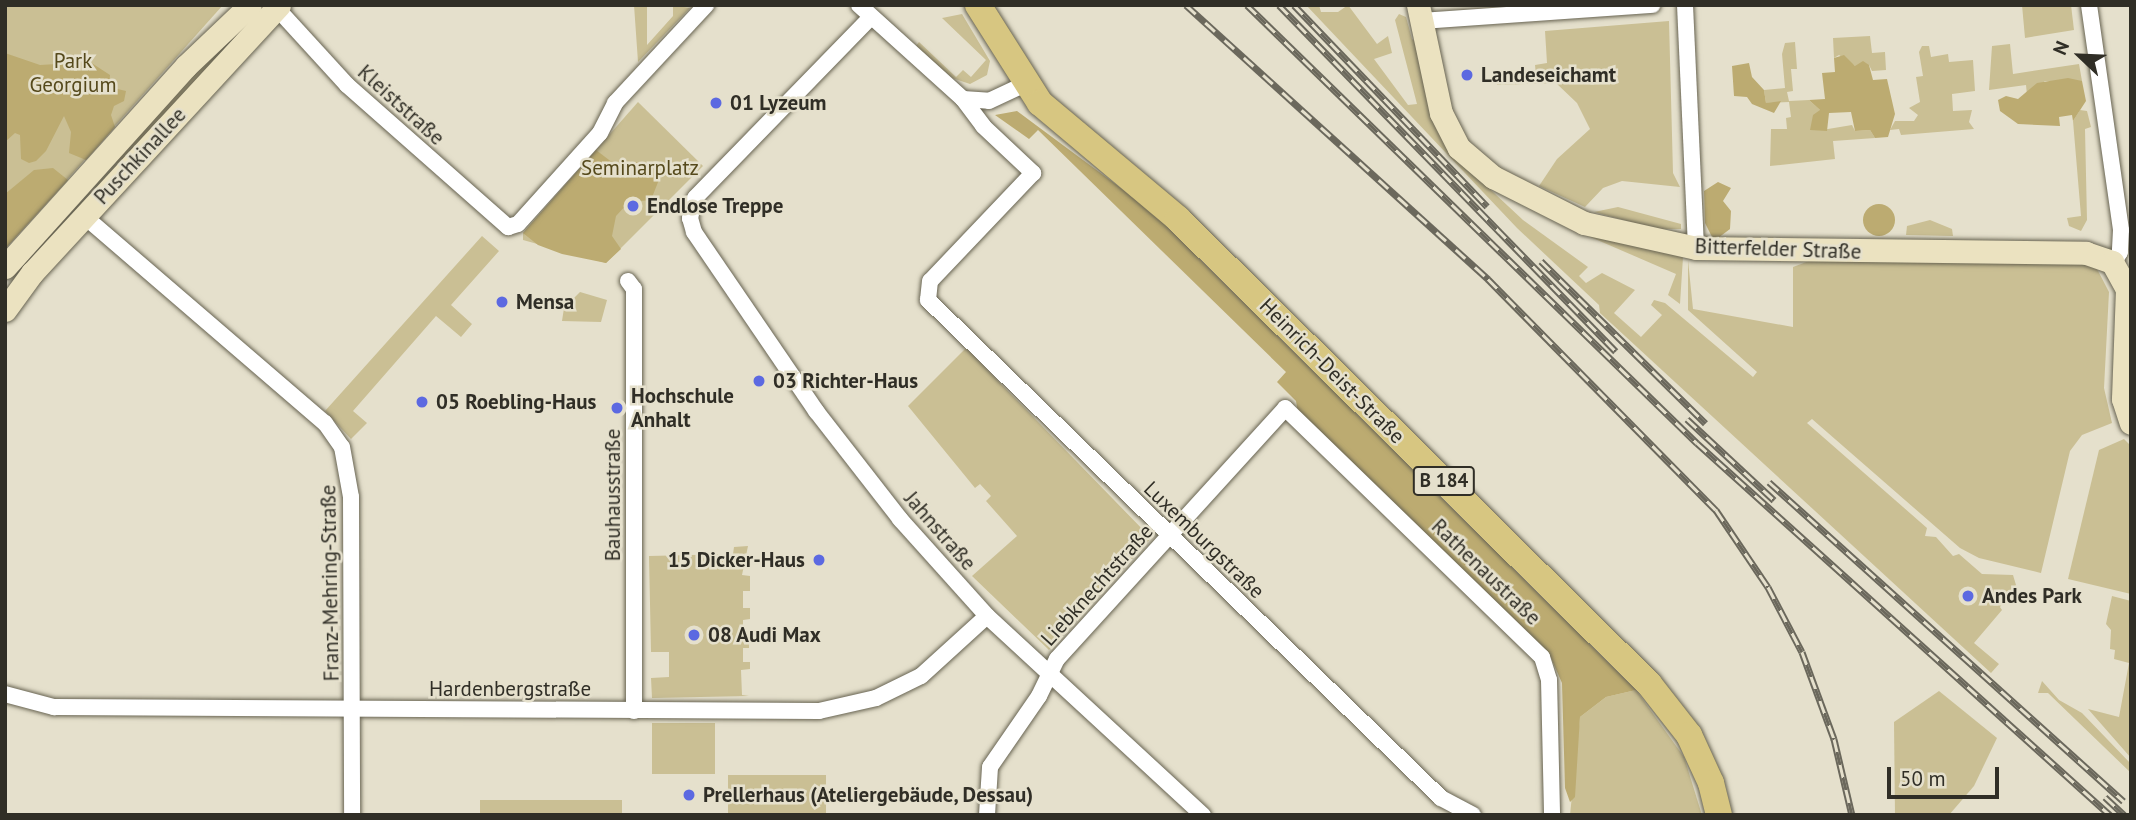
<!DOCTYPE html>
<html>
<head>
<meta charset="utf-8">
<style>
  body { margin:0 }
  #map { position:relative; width:2136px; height:820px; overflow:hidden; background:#e5e0cc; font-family:"PT Sans",sans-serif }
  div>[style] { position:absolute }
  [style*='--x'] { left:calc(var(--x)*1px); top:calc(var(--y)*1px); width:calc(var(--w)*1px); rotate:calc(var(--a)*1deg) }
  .green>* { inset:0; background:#cabf94; transform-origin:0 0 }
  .forest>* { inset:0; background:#bcab71 }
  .round { border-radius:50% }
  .roads { filter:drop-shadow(0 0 2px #676351) drop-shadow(0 0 2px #676351) }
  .street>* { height:16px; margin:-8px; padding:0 8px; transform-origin:8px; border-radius:8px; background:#fff }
  .secondary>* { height:23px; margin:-11.5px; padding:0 11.5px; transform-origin:11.5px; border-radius:11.5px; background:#ebe2c0 }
  .primary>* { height:26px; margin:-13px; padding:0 13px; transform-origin:13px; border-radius:13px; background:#d7c681 }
  .rail>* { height:7px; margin-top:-3.5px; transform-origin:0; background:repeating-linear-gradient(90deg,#e5e0cc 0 13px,#6b685c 0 26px); box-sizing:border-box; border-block:2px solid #6b685c }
  .dots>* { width:19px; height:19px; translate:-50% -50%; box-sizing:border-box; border:4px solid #e5e0cc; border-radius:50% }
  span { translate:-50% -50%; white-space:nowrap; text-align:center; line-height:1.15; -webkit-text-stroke:5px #e5e0cc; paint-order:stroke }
  .shield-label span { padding:2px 5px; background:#e5e0cc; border:2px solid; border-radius:5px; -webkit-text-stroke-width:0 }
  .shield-label { font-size:19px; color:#302e26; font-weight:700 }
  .park-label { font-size:21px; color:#55491b }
  .poi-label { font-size:21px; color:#302e26; font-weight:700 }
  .left { translate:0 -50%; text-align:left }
  .right { translate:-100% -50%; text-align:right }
  .street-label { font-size:21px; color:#302e26 }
  .frame { position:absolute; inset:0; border:7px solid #302e26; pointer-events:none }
  .north { position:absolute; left:2045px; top:21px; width:70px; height:70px; -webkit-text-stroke:5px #e5e0cc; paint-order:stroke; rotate:293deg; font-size:19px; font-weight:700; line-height:28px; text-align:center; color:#302e26 }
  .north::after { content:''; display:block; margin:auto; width:24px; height:32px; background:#302e26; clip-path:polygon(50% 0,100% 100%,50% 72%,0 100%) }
  .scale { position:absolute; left:1887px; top:767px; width:112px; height:32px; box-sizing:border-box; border:4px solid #302e26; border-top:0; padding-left:9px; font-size:21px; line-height:24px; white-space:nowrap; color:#302e26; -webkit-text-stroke:5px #e5e0cc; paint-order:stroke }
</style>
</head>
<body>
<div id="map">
  <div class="green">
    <i style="clip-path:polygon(5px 5px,223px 5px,5px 249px)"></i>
    <i style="clip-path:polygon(634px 5px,647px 5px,647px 45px,673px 16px,673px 5px,690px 8px,638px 62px)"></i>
    <i style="clip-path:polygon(1306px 5px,1319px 5px,1321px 12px,1338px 12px,1348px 5px,1377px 44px,1388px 36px,1392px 53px,1374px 59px,1408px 105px,1417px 104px,1395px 20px,1399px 14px,1406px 17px,1412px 39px,1419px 45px,1433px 121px,1448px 150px,1523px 220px,1588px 267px,1579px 276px,1586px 283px,1602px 273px,1635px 290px,1614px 313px,1641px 337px,1662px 315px,1651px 305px,1654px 300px,1665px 303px,1753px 377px,1757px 372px,1688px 310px,1688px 260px,1693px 309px,1793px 327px,1793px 267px,1809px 261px,2084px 263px,2096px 267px,2109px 292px,2104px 388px,2112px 423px,2082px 435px,2070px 451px,2041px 573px,1979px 558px,1960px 548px,1812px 419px,1807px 423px,1927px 528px,1925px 536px,1936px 537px,1953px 556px,1959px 554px,1982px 574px,2013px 575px,2016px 585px,2000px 607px,2002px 610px,1974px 643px,1999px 664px,1991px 673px,1600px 313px,1599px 305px,1517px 228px)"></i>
    <i style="clip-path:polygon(2022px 5px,2071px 5px,2074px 30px,2025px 38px)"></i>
    <i style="clip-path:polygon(962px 14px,990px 61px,987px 75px,970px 84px,952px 78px,916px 46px,919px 42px,956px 77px,963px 70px,971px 77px,986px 60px,942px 18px)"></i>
    <i style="clip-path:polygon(1669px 21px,1673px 173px,1680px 187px,1622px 181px,1603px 188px,1585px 207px,1539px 186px,1557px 159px,1590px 129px,1577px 103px,1556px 83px,1497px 85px,1496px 78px,1536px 75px,1535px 65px,1547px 63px,1545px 31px)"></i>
    <i style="clip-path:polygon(241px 23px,248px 29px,120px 166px,112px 158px)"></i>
    <i style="clip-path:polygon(1870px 36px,1872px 53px,1885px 52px,1886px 70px,1872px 71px,1869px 65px,1855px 66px,1839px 55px,1834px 58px,1833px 38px)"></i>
    <i style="clip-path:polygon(1795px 42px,1797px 69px,1791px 69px,1793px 91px,1787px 92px,1789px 101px,1809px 100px,1820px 110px,1822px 130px,1852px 125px,1855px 131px,1870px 130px,1875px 138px,1833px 141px,1835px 159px,1770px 166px,1771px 129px,1787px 129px,1786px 118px,1791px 117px,1789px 102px,1766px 103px,1764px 90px,1785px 88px,1782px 54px,1785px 43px)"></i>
    <i style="clip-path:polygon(2010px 44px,2013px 74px,2079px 64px,2082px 81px,2045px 81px,2027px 95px,2026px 85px,1989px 90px,1992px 46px)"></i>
    <i style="clip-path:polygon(1922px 46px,1929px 46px,1931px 57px,1948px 54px,1949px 62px,1973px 60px,1975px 91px,1952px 94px,1953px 111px,1972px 110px,1969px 122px,1974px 129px,1901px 135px,1899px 129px,1890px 130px,1895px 121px,1914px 121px,1918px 115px,1909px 108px,1920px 102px,1916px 77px,1923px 76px,1919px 52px)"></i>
    <i style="clip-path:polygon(638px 102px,703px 166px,606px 263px,523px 240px,523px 233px)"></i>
    <i style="clip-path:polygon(2080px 110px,2087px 111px,2091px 127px,2085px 129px,2087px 220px,2081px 231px,2069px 226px,2067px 218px,2081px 216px,2073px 121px)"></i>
    <i style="clip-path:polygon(1618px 207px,1681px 224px,1681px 229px,1657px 229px,1594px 212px)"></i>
    <i style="clip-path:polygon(1930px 220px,1952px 229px,1953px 236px,1906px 235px,1907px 226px)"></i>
    <i style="clip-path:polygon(1565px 226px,1683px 257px,1680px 304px,1668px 295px,1676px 274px)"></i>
    <i style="clip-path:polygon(482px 236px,499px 251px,451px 305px,472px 324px,461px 337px,436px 316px,353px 411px,367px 423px,351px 439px,325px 411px)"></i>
    <i style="clip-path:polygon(580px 292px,607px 300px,601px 322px,562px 321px,564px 308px)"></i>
    <i style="clip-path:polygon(966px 348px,1151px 538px,1049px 650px,972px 576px,1017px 536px,986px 501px,991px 496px,980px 484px,975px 488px,908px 406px)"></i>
    <i style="clip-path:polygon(2124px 439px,2131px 446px,2131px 594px,2068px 579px,2099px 450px)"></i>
    <i style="clip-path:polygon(748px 546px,742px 575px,750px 576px,750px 591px,743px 591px,743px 608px,750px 608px,750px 619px,743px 620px,743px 640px,749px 640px,749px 648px,743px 648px,743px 662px,750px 662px,750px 669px,741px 670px,742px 695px,749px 696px,652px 698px,651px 678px,669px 677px,669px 652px,651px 652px,649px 556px,733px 554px,734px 547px)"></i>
    <i style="clip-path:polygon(2112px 596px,2131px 601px,2131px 758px,2088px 709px,2119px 717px,2129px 663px,2114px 659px,2115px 650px,2110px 649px,2111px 630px,2106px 624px)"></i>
    <i style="clip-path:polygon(2042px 681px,2059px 700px,2082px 713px,2131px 764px,2131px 773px,2048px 693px,2038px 693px)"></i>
    <i style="clip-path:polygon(1636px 690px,1684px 757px,1702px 815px,1570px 815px,1580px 717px,1606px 697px)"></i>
    <i style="clip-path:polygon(1939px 691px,1997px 738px,1974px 786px,1949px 815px,1895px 815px,1894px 722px)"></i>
    <i style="left:652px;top:723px;width:63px;height:51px"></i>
    <i style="left:728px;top:775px;width:98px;height:40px"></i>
    <i style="left:480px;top:800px;width:142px;height:15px"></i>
  </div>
  <div class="forest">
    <i style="clip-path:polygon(5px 53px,40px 65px,90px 62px,110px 75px,109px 87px,126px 91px,124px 101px,114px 106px,111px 115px,115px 127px,86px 160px,69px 153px,71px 132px,64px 116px,46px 151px,36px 161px,29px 163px,21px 159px,20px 135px,15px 133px,5px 142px)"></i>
    <i style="clip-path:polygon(1844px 55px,1855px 66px,1863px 61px,1869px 65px,1873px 80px,1887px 79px,1895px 114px,1888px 137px,1875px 138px,1870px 130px,1855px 131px,1851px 112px,1829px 113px,1827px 131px,1810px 130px,1813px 115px,1820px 110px,1809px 100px,1825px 99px,1822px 73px,1835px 72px,1834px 58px)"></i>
    <i style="clip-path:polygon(1749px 63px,1752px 77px,1764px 90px,1766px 103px,1781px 101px,1774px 113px,1752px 104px,1747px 97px,1734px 96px,1732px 66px)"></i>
    <i style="clip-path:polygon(2068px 78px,2082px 81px,2086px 101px,2073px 121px,2072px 115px,2059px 117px,2060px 126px,2018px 124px,2000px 111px,1998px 100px,2006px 96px,2018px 99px,2037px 83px)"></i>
    <i style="clip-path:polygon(1017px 111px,1149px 209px,1636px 690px,1606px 697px,1580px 717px,1575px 797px,1570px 802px,1565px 788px,1562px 683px,1551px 658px,1299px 419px,1296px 401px,1277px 382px,1286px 372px,1038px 130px,1029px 139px,995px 115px)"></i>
    <i style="clip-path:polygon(596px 150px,613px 163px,645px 162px,662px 172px,651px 200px,629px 202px,616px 216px,612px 236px,621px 249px,606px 263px,562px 254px,538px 245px,523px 233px)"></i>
    <i style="clip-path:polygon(53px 168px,68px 180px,5px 249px,5px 194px,34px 170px)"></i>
    <i style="clip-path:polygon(1718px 182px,1731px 188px,1723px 201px,1731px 211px,1730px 229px,1714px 241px,1705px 223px,1704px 191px)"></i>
    <i class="round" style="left:1863px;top:204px;width:32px;height:32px"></i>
  </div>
  <div class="roads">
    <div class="street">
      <i style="--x:274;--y:5;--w:108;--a:47.6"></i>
      <i style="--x:347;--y:85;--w:215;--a:41.4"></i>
      <i style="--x:508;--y:227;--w:10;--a:-17"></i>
      <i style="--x:518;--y:224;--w:122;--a:-48"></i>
      <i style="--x:600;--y:133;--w:34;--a:-63"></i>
      <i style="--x:615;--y:103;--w:134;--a:-47.1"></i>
      <i style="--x:859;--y:5;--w:140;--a:42.1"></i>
      <i style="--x:963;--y:99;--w:34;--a:53"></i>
      <i style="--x:983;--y:126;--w:69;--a:43.2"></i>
      <i style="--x:1033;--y:173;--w:149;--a:133.6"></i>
      <i style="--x:930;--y:281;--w:19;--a:96"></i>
      <i style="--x:928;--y:300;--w:715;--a:44.15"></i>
      <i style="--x:1441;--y:798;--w:36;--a:28"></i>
      <i style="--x:1685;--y:5;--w:243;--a:87.4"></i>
      <i style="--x:2089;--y:5;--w:227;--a:81.9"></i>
      <i style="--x:2121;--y:230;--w:22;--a:93"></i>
      <i style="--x:2120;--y:252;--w:13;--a:122"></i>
      <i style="--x:871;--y:17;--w:252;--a:134.2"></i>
      <i style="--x:695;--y:198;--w:21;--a:104"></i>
      <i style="--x:690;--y:218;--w:15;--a:74"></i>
      <i style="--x:694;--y:232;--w:217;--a:55.7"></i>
      <i style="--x:816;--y:411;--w:137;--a:52.1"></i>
      <i style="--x:900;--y:519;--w:130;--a:48.1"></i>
      <i style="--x:987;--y:616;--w:294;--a:42.7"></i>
      <i style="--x:1422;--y:21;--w:231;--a:-4"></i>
      <i style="--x:963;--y:99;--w:26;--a:4"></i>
      <i style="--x:989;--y:101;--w:40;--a:-25"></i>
      <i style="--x:84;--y:216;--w:318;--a:40.7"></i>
      <i style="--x:325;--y:423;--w:29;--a:55"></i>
      <i style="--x:342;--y:447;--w:51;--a:79.8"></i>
      <i style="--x:351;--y:497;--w:318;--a:89.8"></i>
      <i style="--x:628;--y:281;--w:10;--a:53"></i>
      <i style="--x:634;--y:289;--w:422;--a:90"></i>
      <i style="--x:5;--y:694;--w:51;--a:14.9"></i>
      <i style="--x:54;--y:707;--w:765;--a:0.3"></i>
      <i style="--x:819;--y:711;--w:58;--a:-12.8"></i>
      <i style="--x:876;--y:698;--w:50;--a:-26.1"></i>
      <i style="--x:921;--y:676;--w:89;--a:-42.3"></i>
      <i style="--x:987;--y:815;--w:48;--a:-86.4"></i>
      <i style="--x:990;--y:767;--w:86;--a:-55.4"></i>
      <i style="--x:1039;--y:696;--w:41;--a:-64.1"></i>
      <i style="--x:1057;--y:659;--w:339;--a:-47.7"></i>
      <i style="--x:1285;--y:408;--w:358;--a:44.1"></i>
      <i style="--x:1542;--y:657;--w:24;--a:73"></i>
      <i style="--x:1549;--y:680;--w:135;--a:88.7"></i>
    </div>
    <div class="secondary">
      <i style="--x:1418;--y:5;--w:110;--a:78"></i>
      <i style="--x:1441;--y:113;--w:39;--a:63"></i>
      <i style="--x:1459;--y:148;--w:45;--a:40.5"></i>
      <i style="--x:1493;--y:177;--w:102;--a:26.8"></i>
      <i style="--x:1584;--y:223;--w:115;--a:12.6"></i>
      <i style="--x:1696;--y:248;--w:390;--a:0.7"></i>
      <i style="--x:2086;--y:253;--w:28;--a:19"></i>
      <i style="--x:2112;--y:262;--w:31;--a:61"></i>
      <i style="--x:2127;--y:289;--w:110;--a:92.1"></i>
      <i style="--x:2123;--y:399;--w:25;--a:72"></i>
      <i style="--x:5;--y:267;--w:270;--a:-48"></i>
      <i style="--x:186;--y:66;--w:88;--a:-43.6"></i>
      <i style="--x:5;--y:310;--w:46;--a:-53.9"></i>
      <i style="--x:32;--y:273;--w:364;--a:-47.3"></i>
    </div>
    <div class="primary">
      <i style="--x:978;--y:5;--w:116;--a:57.7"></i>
      <i style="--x:1040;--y:103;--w:180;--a:40"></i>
      <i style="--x:1178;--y:219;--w:662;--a:44.63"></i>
      <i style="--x:1649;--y:684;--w:65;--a:51.9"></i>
      <i style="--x:1689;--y:735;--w:53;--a:65.4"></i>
      <i style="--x:1711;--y:783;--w:33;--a:76"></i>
    </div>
  </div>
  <div class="rail">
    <i style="--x:1186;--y:5;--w:408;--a:42.2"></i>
    <i style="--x:1488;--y:279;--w:325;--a:45.4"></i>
    <i style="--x:1716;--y:510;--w:93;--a:56"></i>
    <i style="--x:1768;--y:587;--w:73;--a:62.4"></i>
    <i style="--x:1802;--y:652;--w:93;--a:69.8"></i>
    <i style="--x:1834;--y:739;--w:78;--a:76.7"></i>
    <i style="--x:1247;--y:5;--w:628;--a:44.23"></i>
    <i style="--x:1697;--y:443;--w:556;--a:42.01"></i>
    <i style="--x:1279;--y:5;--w:483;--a:45.8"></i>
    <i style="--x:1294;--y:5;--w:279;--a:46.2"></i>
    <i style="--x:1541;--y:261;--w:231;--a:44.6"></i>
    <i style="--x:1687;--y:419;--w:119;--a:43"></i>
    <i style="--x:1769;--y:482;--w:477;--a:42"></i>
    <i style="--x:2105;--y:797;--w:26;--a:43"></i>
  </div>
  <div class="dots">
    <i style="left:1467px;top:75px;background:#5c69e1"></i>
    <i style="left:716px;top:103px;background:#5c69e1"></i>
    <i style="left:633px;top:206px;background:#5c69e1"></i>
    <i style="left:502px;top:302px;background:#5c69e1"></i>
    <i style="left:759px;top:381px;background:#5c69e1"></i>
    <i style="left:422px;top:402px;background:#5c69e1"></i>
    <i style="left:617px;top:408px;background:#5c69e1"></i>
    <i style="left:819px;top:560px;background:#5c69e1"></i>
    <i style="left:1968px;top:596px;background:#5c69e1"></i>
    <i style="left:694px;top:635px;background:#5c69e1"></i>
    <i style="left:689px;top:795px;background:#5c69e1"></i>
  </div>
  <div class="shield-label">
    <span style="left:1444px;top:481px">B 184</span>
  </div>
  <div class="park-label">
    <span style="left:73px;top:73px">Park<br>Georgium</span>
    <span style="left:640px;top:168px">Seminarplatz</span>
  </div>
  <div class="poi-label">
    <span class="left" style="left:1481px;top:75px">Landeseichamt</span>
    <span class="left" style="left:730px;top:103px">01 Lyzeum</span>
    <span class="left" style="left:647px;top:206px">Endlose Treppe</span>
    <span class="left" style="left:516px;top:302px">Mensa</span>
    <span class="left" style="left:773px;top:381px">03 Richter-Haus</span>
    <span class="left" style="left:631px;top:408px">Hochschule<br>Anhalt</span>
    <span class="left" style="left:436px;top:402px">05 Roebling-Haus</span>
    <span class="right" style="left:805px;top:560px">15 Dicker-Haus</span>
    <span class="left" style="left:1982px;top:596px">Andes Park</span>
    <span class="left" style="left:708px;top:635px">08 Audi Max</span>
    <span class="left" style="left:703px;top:795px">Prellerhaus (Ateliergebäude, Dessau)</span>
  </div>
  <div class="street-label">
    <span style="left:401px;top:105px;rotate:42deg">Kleiststraße</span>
    <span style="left:140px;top:156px;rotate:-47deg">Puschkinallee</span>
    <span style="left:1778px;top:249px;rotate:2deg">Bitterfelder Straße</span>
    <span style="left:1332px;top:371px;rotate:45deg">Heinrich-Deist-Straße</span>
    <span style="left:613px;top:495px;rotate:-90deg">Bauhausstraße</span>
    <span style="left:940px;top:531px;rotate:49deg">Jahnstraße</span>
    <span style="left:1204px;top:540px;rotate:44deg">Luxemburgstraße</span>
    <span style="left:1486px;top:572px;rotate:44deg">Rathenaustraße</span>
    <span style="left:330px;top:583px;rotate:-91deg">Franz-Mehring-Straße</span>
    <span style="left:1097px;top:585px;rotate:-48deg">Liebknechtstraße</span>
    <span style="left:510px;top:689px">Hardenbergstraße</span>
  </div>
  <div class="frame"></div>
  <div class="north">N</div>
  <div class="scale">50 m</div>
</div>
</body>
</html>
